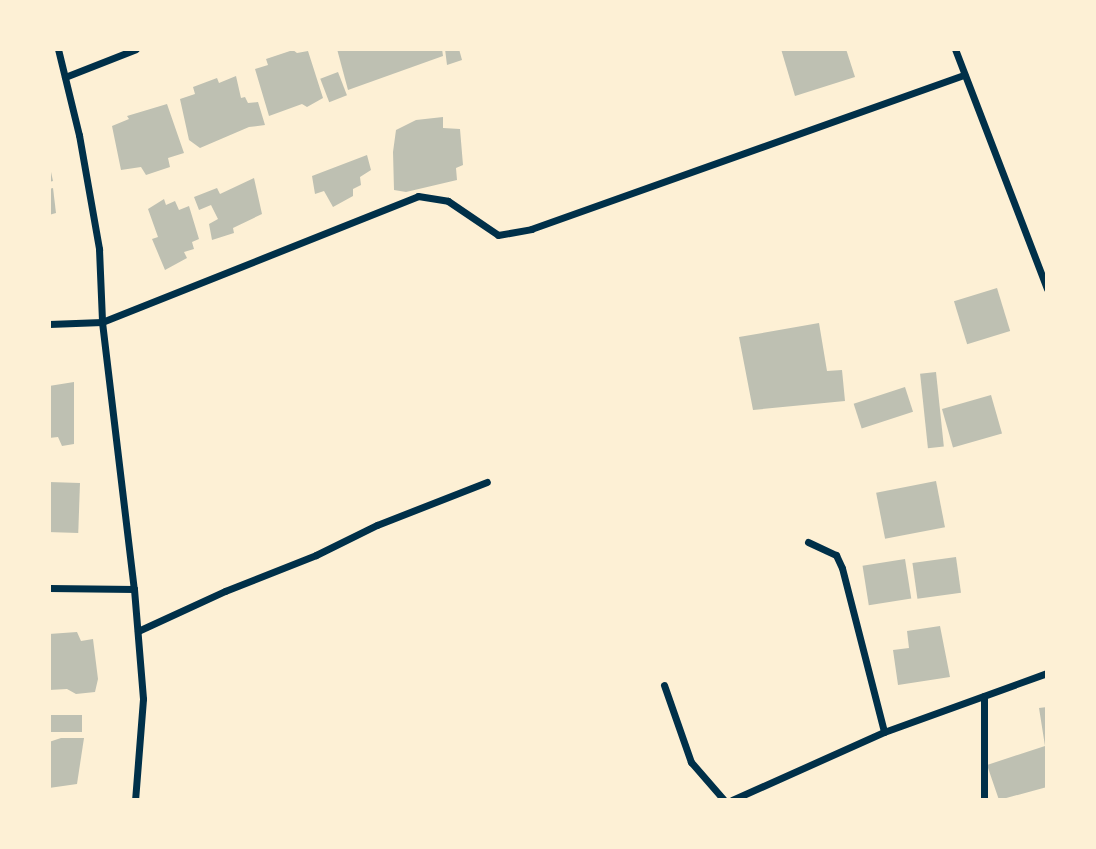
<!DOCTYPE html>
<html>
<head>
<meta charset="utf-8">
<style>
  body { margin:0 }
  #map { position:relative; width:1096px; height:849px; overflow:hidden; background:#fdf0d5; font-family:Cabin,sans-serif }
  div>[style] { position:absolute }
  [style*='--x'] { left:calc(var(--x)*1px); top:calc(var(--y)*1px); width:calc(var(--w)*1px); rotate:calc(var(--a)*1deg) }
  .building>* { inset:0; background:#bec0b2; transform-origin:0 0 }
  .minor>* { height:7px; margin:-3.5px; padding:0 3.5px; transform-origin:3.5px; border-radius:3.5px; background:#003049 }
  span { translate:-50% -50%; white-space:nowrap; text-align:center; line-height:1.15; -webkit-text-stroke:7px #fdf0d5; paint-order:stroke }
  .frame { position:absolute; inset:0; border:51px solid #fdf0d5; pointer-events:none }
</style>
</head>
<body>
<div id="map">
  <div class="building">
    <i style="clip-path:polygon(337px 49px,442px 49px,443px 56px,348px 90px)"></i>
    <i style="clip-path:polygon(445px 49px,459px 49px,462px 60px,447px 65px)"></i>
    <i style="clip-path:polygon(781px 49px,846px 49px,855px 77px,795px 96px)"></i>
    <i style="clip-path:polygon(293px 50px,297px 53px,308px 51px,323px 98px,307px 107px,302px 104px,269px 116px,255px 69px,268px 65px,266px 59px)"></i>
    <i style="left:338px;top:72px;width:25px;height:19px;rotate:69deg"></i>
    <i style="clip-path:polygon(236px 76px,241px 98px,245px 97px,248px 103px,258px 102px,265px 125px,249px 127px,200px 148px,189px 140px,180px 99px,195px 94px,193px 87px,217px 78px,219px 83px)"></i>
    <i style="clip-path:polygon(167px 104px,184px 153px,168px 158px,170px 167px,146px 175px,141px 167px,121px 170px,112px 126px,129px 119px,127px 116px)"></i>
    <i style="clip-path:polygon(443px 117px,443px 128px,460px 129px,463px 165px,456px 168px,457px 180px,406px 192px,394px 190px,393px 152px,396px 130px,416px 120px)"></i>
    <i style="clip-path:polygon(367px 155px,371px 170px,360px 177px,361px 185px,353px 189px,353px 196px,333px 207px,324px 191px,315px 194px,312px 176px)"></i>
    <i style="clip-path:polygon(49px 163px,53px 181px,49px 182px)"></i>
    <i style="clip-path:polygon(254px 178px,262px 214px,233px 228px,234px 233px,212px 240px,209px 224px,218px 219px,211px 205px,199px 210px,194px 197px,217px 188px,220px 194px)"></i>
    <i style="clip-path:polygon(53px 188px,56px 213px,49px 215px,49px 189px)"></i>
    <i style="clip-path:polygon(164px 199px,166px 205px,175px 201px,179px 210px,189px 206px,199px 239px,192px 242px,194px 249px,184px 252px,187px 258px,165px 270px,152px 239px,158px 237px,148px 209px)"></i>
    <i style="left:997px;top:288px;width:45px;height:45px;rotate:73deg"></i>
    <i style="clip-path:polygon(819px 323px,827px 371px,842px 370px,845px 401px,753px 410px,739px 337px)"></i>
    <i style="left:936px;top:372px;width:75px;height:16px;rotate:84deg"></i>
    <i style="clip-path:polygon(74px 382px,74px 444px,62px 446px,58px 437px,49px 438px,49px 386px)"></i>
    <i style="left:905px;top:387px;width:26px;height:54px;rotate:72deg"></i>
    <i style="left:991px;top:395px;width:40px;height:51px;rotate:74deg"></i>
    <i style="left:936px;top:481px;width:47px;height:61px;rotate:79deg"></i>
    <i style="left:49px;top:482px;width:31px;height:50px;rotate:2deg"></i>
    <i style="left:956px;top:557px;width:36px;height:44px;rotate:82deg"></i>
    <i style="left:905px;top:559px;width:40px;height:43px;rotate:81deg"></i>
    <i style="clip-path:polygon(940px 626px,950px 677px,898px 685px,893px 650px,909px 648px,907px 631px)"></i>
    <i style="clip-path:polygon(77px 632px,81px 641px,93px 639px,98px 679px,95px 692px,76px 694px,67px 689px,49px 690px,49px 634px)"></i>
    <i style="clip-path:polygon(1047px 707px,1047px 787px,999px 800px,987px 765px,1045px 746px,1039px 708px)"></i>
    <i style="left:49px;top:715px;width:33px;height:17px"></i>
    <i style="clip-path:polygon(61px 738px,84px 738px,77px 784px,49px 788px,49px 742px)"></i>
  </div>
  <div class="minor">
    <i style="--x:58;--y:49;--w:89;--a:76.3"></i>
    <i style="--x:79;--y:135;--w:116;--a:80"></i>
    <i style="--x:99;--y:249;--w:73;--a:87.6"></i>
    <i style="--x:102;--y:322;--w:269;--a:83.2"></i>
    <i style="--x:134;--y:589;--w:110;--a:85.3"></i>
    <i style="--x:143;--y:699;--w:101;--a:94.5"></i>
    <i style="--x:955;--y:49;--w:257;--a:69"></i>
    <i style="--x:65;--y:77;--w:76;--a:-21.5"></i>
    <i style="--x:49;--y:324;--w:53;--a:-2.2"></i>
    <i style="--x:102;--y:322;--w:340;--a:-21.7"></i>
    <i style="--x:418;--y:196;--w:30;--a:9"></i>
    <i style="--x:448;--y:201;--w:60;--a:34.2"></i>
    <i style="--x:498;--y:235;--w:34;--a:-10"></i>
    <i style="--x:531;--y:229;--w:460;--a:-19.6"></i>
    <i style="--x:808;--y:542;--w:31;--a:25"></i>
    <i style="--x:836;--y:555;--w:14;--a:65"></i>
    <i style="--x:842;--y:568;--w:169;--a:75.6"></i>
    <i style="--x:49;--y:588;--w:85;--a:0.7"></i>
    <i style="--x:138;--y:631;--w:96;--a:-24.7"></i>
    <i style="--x:225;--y:591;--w:98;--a:-21.6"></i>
    <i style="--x:316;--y:555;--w:68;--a:-26.2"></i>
    <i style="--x:377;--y:525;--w:118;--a:-21.4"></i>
    <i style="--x:664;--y:685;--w:82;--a:70.7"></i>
    <i style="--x:691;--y:762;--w:50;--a:49"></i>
    <i style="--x:984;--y:696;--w:104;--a:90"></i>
    <i style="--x:732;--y:800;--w:167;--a:-24.1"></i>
    <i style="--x:884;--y:732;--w:173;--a:-19.9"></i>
  </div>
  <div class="frame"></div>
</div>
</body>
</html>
